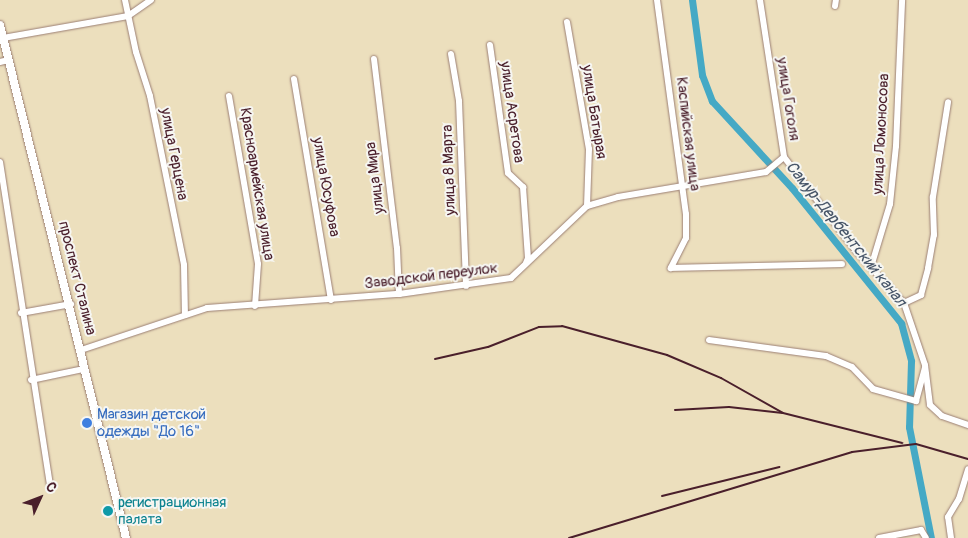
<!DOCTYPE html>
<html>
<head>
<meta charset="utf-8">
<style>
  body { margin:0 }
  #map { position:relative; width:968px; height:538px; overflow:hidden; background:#ecdfbd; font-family:Pangolin,sans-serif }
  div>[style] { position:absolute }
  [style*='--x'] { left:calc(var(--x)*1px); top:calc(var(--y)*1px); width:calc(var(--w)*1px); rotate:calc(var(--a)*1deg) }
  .canal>* { height:7px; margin:-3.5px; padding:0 3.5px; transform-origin:3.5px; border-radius:3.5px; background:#45a9c5 }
  .roads { filter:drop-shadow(0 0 1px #9b7f74) drop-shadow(0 0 1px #9b7f74) }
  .minor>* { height:6px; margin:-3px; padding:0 3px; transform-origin:3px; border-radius:3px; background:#fff }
  .tertiary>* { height:8px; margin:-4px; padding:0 4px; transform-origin:4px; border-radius:4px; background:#fff }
  .rail>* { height:2px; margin:-1px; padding:0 1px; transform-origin:1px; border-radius:1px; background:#4a1f2b }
  .dots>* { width:14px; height:14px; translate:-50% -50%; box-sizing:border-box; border:2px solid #f6f6f2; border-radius:50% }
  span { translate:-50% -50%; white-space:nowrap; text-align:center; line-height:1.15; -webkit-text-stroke:4px #f6f6f2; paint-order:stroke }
  .street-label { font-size:15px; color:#4a1f2b }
  .shop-label { font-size:15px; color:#366cbe }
  .left { translate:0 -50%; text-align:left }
  .culture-label { font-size:15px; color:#0d838f }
  .water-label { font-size:16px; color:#485669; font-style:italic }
  .north { position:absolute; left:15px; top:473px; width:50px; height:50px; -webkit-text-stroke:4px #f6f6f2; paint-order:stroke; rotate:47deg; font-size:14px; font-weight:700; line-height:20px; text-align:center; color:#4a1f2b }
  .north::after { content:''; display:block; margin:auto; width:18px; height:22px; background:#4a1f2b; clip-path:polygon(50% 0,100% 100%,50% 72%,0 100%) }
</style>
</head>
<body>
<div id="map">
  <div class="canal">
    <i style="--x:692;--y:0;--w:76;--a:82.4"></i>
    <i style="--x:702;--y:75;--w:28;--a:69"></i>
    <i style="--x:712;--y:101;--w:118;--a:47.4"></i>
    <i style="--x:792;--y:188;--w:174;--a:51.1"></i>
    <i style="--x:901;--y:323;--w:39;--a:75"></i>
    <i style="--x:911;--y:361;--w:66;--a:91.7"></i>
    <i style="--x:909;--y:427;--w:113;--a:78.8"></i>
  </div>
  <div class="roads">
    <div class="minor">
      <i style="--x:125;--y:0;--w:53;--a:78.1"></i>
      <i style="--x:136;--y:52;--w:46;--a:72.3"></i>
      <i style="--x:150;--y:96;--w:172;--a:78.6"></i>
      <i style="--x:184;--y:265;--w:50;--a:88.9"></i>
      <i style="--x:657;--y:0;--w:216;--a:82.3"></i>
      <i style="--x:686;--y:214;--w:24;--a:90"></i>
      <i style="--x:686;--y:238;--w:34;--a:117"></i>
      <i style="--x:671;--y:268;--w:171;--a:-1.3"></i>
      <i style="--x:760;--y:0;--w:159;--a:81.3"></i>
      <i style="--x:784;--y:157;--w:118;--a:52.5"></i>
      <i style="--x:856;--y:251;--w:71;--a:47.3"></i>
      <i style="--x:904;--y:303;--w:65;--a:71.3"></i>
      <i style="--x:925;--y:365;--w:40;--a:82.9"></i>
      <i style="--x:930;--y:405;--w:16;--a:43"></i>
      <i style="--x:942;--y:416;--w:28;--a:19"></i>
      <i style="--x:835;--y:6;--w:6;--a:-81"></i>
      <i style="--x:567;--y:22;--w:129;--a:80.2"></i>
      <i style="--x:589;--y:149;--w:57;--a:92"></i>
      <i style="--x:3;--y:38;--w:127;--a:-10"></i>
      <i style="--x:128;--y:16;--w:28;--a:-35"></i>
      <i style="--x:490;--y:45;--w:129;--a:82"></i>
      <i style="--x:508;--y:173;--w:21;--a:43"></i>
      <i style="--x:523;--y:187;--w:71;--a:86"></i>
      <i style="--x:528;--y:258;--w:5;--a:112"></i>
      <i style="--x:451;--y:54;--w:48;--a:80.3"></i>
      <i style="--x:459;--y:101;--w:185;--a:87.8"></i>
      <i style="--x:374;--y:59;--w:190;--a:83.1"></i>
      <i style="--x:397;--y:248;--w:46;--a:87.5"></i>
      <i style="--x:0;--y:62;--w:8;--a:-14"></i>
      <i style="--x:8;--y:60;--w:4;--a:76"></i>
      <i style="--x:294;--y:79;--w:224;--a:80.5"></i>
      <i style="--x:229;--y:96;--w:170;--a:80.2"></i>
      <i style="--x:258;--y:264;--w:42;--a:94.1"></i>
      <i style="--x:0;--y:162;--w:327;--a:81.2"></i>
      <i style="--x:871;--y:267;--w:66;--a:-73.2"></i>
      <i style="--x:890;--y:204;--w:58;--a:-84.1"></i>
      <i style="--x:896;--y:146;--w:146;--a:-87.6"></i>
      <i style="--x:904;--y:303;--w:19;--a:-25"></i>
      <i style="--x:921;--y:295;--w:28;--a:-75"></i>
      <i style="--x:928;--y:268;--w:34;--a:-80"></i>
      <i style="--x:934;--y:235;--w:38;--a:-92"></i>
      <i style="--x:933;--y:197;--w:96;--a:-81"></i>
      <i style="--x:21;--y:313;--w:51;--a:-10.2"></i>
      <i style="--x:709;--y:340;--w:118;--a:7.8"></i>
      <i style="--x:826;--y:356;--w:28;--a:23"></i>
      <i style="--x:852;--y:367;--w:30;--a:46"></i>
      <i style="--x:873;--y:389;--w:45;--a:15.6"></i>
      <i style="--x:916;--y:401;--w:35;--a:-75"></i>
      <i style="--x:81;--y:350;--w:133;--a:-18.4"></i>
      <i style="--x:207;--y:308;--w:193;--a:-4.2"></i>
      <i style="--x:399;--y:294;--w:113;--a:-8.1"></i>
      <i style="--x:511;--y:278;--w:105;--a:-43.5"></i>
      <i style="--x:587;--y:206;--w:32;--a:-16"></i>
      <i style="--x:618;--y:197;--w:150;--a:-9.6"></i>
      <i style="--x:766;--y:172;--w:23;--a:-40"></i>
      <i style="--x:31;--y:380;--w:53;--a:-11.9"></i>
      <i style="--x:879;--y:538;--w:43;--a:-10.8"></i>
      <i style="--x:921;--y:530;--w:9;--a:58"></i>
      <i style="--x:951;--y:538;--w:21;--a:-98"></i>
      <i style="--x:948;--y:517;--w:21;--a:-59"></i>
      <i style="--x:959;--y:499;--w:31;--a:-73"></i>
    </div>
    <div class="tertiary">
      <i style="--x:0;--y:25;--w:528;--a:76.2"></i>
    </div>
  </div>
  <div class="rail">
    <i style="--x:435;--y:359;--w:54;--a:-12.8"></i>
    <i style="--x:488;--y:347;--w:55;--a:-21.4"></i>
    <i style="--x:539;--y:327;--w:23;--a:-2"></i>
    <i style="--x:562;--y:326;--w:109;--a:15.4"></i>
    <i style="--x:667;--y:355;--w:59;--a:23.1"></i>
    <i style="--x:721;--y:378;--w:71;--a:29.4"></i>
    <i style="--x:675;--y:410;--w:54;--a:-3.2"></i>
    <i style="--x:729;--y:407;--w:54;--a:6.3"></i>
    <i style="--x:783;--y:413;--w:123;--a:14.1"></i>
    <i style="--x:662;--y:496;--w:121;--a:-13.9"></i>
    <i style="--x:569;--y:538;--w:296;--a:-16.9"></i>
    <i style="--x:852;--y:452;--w:64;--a:-7.1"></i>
    <i style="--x:916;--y:444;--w:54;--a:16.1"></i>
  </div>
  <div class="dots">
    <i style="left:87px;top:423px;background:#3f7fe0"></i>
    <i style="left:108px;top:511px;background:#0f9aa8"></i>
  </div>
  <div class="street-label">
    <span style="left:788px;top:99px;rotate:81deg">улица Гоголя</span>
    <span style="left:512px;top:112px;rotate:82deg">улица Асретова</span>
    <span style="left:594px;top:112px;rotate:81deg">улица Батырая</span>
    <span style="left:688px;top:134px;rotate:83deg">Каспийская улица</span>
    <span style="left:881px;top:134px;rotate:-87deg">улица Ломоносова</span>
    <span style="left:174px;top:154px;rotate:79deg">улица Герцена</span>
    <span style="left:449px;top:170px;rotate:-92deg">улица 8 Марта</span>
    <span style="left:375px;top:178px;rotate:-97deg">улица Мира</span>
    <span style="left:257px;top:184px;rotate:81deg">Красноармейская улица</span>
    <span style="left:326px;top:187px;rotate:80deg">улица Юсуфова</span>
    <span style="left:431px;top:276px;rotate:-7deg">Заводской переулок</span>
    <span style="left:77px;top:278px;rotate:76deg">проспект Сталина</span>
  </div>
  <div class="shop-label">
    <span class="left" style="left:97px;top:423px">Магазин детской<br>одежды "До 16"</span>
  </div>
  <div class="culture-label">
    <span class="left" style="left:118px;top:511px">регистрационная<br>палата</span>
  </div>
  <div class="water-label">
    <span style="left:846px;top:234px;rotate:51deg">Самур-Дербентский канал</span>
  </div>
  <div class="north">С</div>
</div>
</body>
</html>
